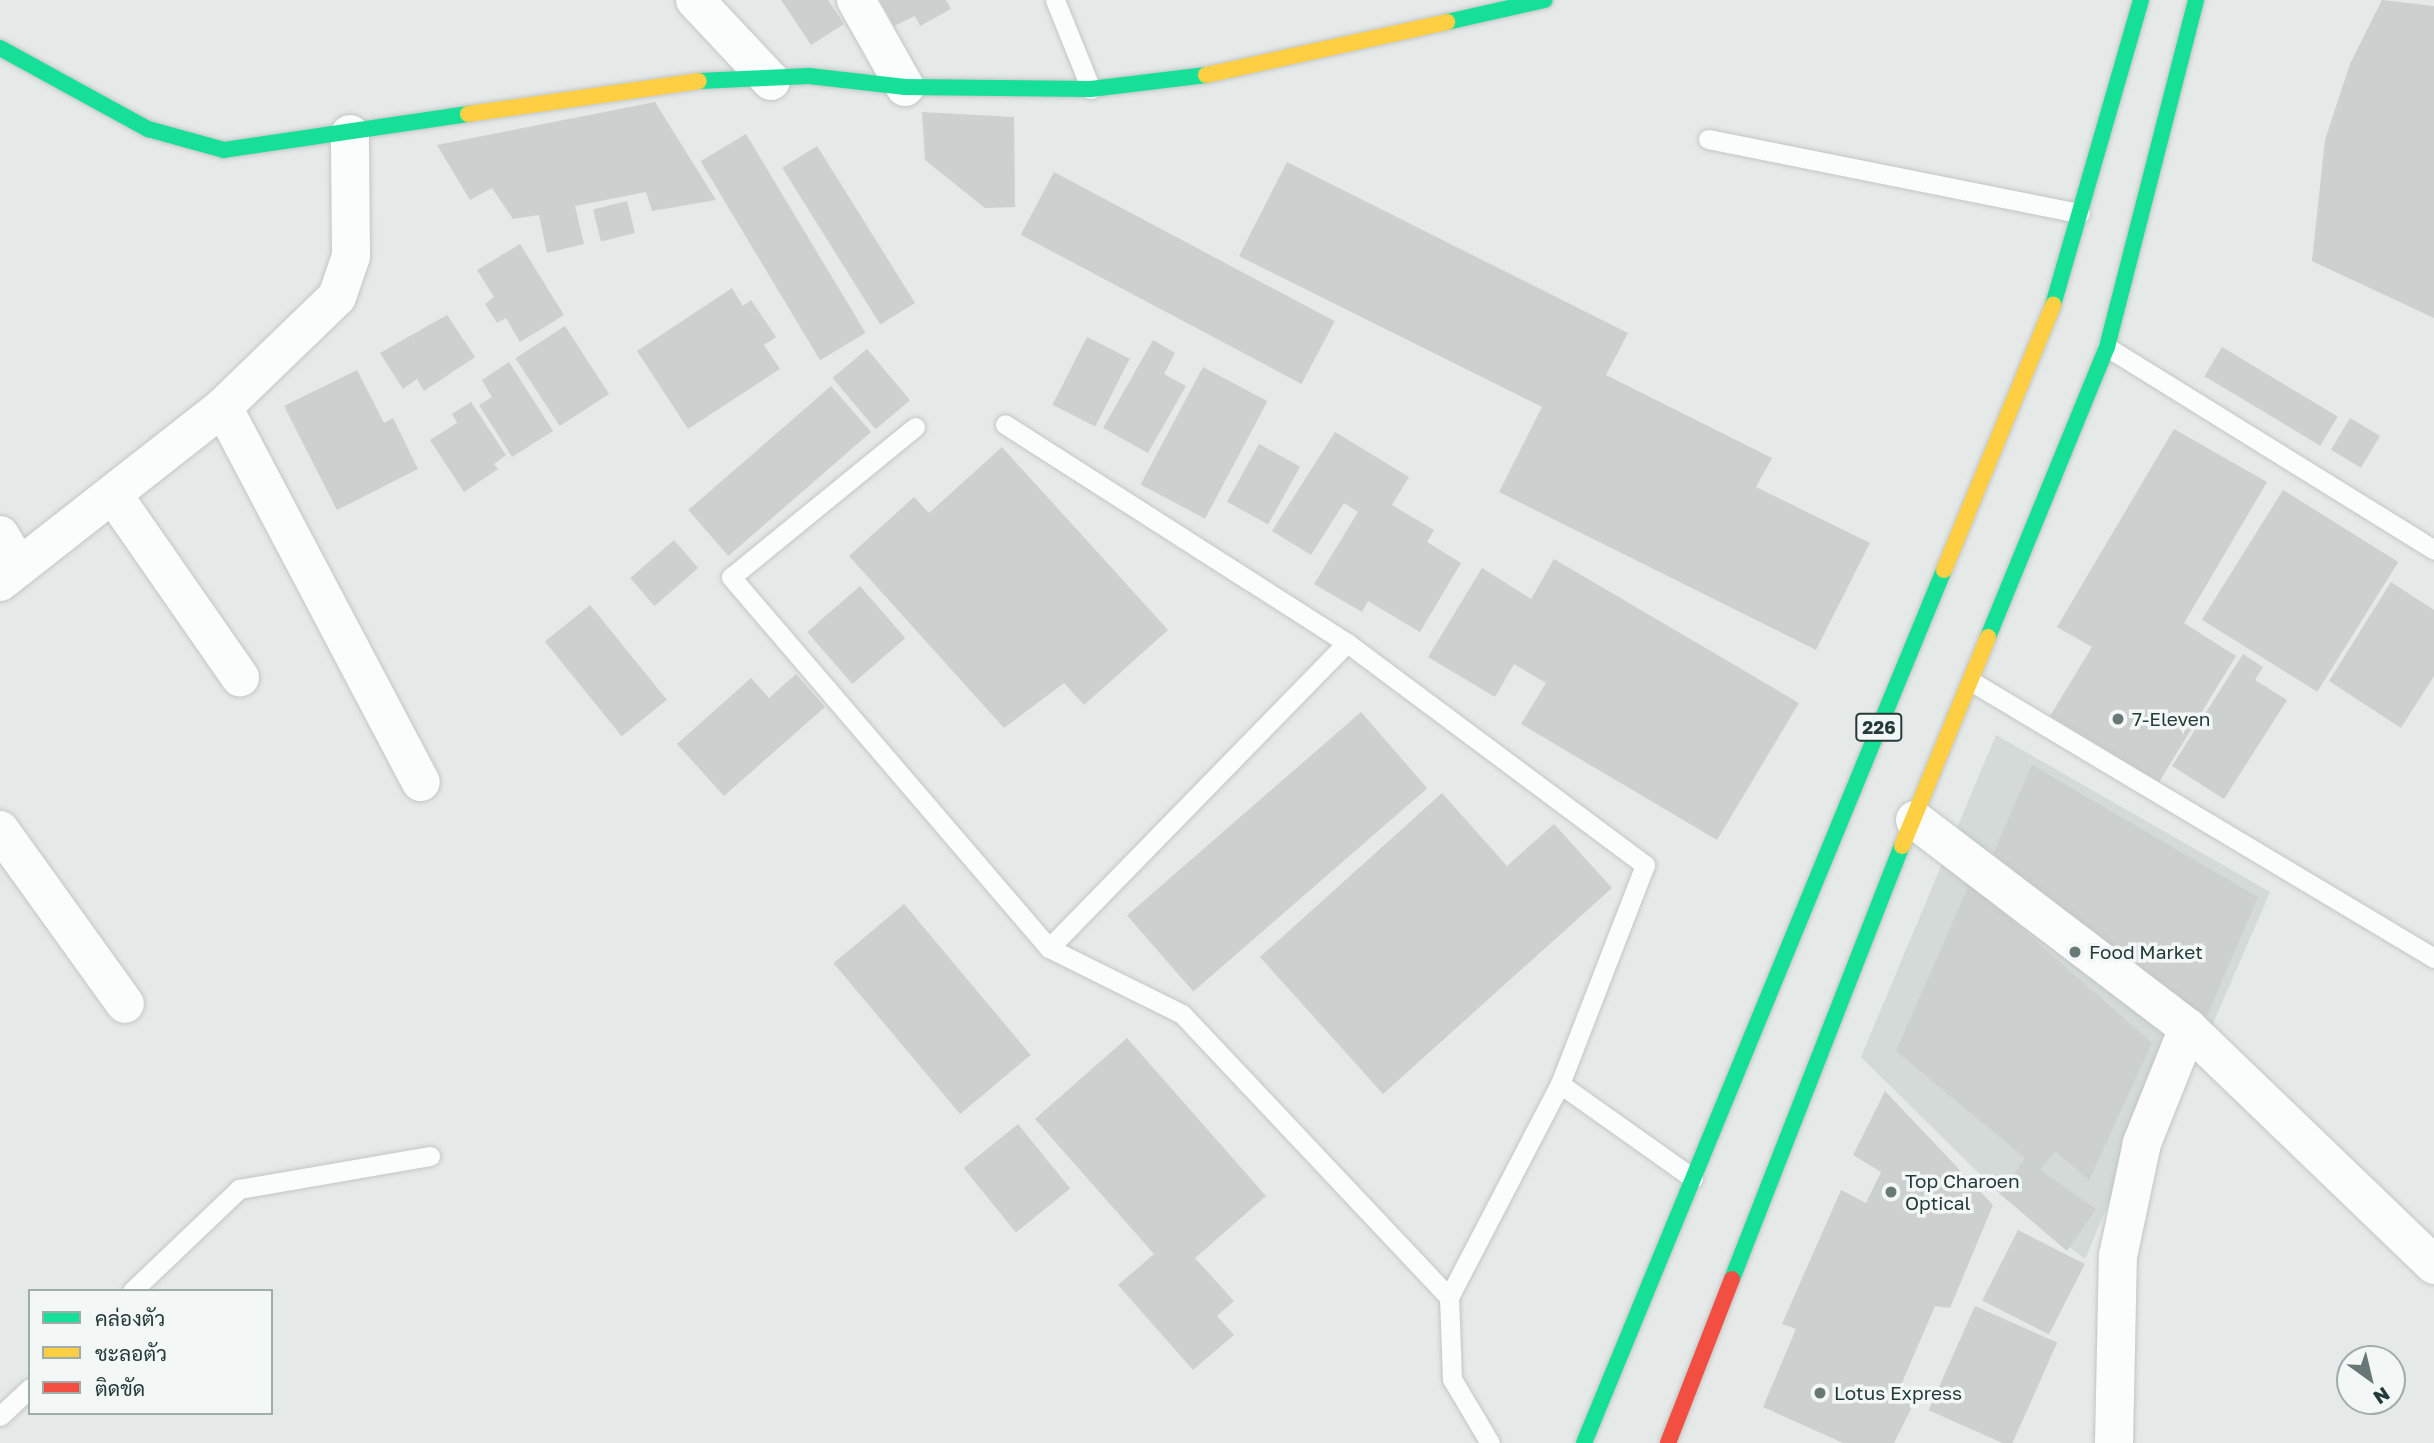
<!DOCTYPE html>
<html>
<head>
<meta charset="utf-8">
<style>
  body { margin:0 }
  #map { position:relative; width:2434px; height:1443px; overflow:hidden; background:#e5e9e8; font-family:"Golos Text",Sarabun,sans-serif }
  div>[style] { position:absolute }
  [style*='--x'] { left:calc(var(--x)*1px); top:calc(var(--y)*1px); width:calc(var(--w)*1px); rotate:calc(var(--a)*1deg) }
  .built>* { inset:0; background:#d3dad8 }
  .building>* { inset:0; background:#ccd0cf; transform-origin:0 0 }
  .roads { filter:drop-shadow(0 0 2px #c2c6c5) drop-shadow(0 0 2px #c2c6c5) }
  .lane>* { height:19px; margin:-9.5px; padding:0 9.5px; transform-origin:9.5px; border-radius:9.5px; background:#fbfcfc }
  .street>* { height:38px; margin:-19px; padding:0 19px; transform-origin:19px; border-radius:19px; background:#fbfcfc }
  .fast>* { height:16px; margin:-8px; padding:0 8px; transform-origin:8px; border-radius:8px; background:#16e098 }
  .slow>* { height:16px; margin:-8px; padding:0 8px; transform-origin:8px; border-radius:8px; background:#ffcf43 }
  .jam>* { height:16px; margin:-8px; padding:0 8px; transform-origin:8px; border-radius:8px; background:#f24e42 }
  .dots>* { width:19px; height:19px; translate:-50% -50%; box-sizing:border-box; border:4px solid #f3f8f6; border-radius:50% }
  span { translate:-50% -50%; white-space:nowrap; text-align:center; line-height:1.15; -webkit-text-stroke:7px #f3f8f6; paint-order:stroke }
  .shield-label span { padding:2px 5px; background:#f3f8f6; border:2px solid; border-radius:5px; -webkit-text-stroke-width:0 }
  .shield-label { font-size:18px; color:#243b38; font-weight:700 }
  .poi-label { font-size:19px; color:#243b38 }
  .left { translate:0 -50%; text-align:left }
  .legend { position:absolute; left:28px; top:1289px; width:245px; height:126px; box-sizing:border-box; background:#f3f8f6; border:2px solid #a0acaa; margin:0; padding:9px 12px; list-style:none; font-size:21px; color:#243b38 }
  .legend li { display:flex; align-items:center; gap:14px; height:35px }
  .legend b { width:35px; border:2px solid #a0acaa }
  .north { position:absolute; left:2336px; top:1345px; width:70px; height:70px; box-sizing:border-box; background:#f3f8f6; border:2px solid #a0acaa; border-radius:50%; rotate:146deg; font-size:19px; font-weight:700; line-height:28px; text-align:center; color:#243b38 }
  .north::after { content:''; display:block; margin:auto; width:24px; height:32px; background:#687876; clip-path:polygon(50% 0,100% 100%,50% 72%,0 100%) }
</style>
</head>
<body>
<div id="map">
  <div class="built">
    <i style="clip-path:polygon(1996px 735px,2270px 892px,2211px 1028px,2189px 1013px,2085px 1259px,2000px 1194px,1861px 1057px)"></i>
  </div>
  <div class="building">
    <i style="clip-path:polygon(781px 0,828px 0,844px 24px,811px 45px)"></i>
    <i style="clip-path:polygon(880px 0,946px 0,951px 9px,920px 26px,915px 16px,894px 26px)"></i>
    <i style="clip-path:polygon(2382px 0,2434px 6px,2434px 318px,2312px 261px,2325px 140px,2350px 64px)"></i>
    <i style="clip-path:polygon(655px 102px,716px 200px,652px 211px,646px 192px,575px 206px,584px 244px,547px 253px,539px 215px,513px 219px,492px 188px,470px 200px,437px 145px)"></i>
    <i style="clip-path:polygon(922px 112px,1014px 117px,1015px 207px,985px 208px,925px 160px)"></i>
    <i style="left:746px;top:134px;width:232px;height:53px;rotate:59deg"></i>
    <i style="left:817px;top:146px;width:185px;height:41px;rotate:58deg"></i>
    <i style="clip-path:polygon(1287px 162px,1628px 333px,1606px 375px,1772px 458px,1756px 487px,1870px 543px,1816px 650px,1499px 492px,1542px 407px,1239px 256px)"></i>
    <i style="left:1054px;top:172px;width:318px;height:71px;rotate:28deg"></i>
    <i style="left:627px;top:201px;width:33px;height:35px;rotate:76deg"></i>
    <i style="clip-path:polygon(520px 244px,564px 315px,520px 342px,506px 318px,497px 323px,485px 304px,494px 297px,477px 270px)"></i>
    <i style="clip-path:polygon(732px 288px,743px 306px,751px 300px,776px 337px,764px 345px,780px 369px,688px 429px,637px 351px)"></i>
    <i style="clip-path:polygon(447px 315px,475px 357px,424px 391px,417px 379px,403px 389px,380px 353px)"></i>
    <i style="left:565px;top:326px;width:81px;height:59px;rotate:57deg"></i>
    <i style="left:1087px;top:337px;width:48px;height:76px;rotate:27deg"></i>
    <i style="clip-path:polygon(1153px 340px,1175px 353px,1164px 374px,1186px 386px,1148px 453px,1103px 428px)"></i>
    <i style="left:2222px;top:347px;width:135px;height:34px;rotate:31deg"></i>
    <i style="left:867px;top:349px;width:67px;height:45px;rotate:50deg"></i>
    <i style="clip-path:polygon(509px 362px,553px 431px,512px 457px,479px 405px,492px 397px,482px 380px)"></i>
    <i style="left:1203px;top:367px;width:73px;height:133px;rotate:28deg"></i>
    <i style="clip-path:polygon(357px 370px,384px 423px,393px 418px,418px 469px,337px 510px,284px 406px)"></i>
    <i style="left:831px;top:386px;width:61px;height:189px;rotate:49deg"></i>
    <i style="clip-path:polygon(471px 402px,506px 455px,494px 464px,498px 469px,464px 492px,430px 440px,457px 423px,452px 414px)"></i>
    <i style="left:2350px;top:418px;width:35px;height:37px;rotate:31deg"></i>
    <i style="clip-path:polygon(2174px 429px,2267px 482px,2184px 623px,2236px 656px,2159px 782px,2050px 716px,2092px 647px,2057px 627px)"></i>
    <i style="clip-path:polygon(1335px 432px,1409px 477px,1392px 505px,1434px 530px,1427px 542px,1461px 563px,1420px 632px,1368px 601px,1362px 612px,1314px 584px,1358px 512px,1344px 503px,1311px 555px,1272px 531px)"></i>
    <i style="left:1259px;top:444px;width:47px;height:66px;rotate:29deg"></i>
    <i style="clip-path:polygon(1002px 447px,1168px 630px,1084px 705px,1064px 683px,1004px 728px,849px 556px,914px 497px,929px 513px)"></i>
    <i style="left:2283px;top:490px;width:136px;height:153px;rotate:32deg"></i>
    <i style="left:674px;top:540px;width:37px;height:58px;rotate:49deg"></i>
    <i style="clip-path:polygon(1554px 559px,1799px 703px,1717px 840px,1521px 724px,1546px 683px,1514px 664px,1495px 697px,1428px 657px,1482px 568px,1531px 599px)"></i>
    <i style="clip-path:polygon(2391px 582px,2434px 610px,2434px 676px,2401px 728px,2329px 681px)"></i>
    <i style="left:860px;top:586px;width:69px;height:70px;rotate:49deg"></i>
    <i style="left:590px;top:605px;width:122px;height:58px;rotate:51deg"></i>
    <i style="clip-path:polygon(2243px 654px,2263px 667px,2255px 680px,2287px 700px,2224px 799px,2172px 766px)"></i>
    <i style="clip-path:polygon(796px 674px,825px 707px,724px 796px,677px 744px,751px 678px,769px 698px)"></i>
    <i style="left:1361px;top:712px;width:101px;height:310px;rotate:49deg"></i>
    <i style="clip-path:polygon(2032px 765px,2258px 897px,2206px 1018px,1993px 854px)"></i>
    <i style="clip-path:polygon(1442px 793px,1507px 866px,1554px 824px,1612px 888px,1383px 1094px,1260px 957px)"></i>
    <i style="clip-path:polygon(1970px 883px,2152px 1043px,2089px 1180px,2055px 1151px,2040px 1170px,2096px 1209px,2067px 1251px,2000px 1194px,2025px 1158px,1896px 1051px)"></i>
    <i style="left:904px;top:904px;width:197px;height:92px;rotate:50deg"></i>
    <i style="clip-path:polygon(1127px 1038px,1266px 1196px,1195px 1258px,1234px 1301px,1217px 1316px,1234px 1335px,1193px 1370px,1118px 1285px,1154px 1254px,1035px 1119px)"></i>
    <i style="clip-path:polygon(1885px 1091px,1993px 1205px,1950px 1308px,1935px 1306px,1895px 1399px,1913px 1405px,1894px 1443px,1843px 1443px,1763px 1407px,1796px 1329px,1782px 1324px,1841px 1190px,1866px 1203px,1881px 1172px,1853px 1155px)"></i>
    <i style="left:1018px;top:1124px;width:83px;height:70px;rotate:51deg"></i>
    <i style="left:2018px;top:1230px;width:75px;height:79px;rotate:27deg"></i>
    <i style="left:1975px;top:1306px;width:90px;height:114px;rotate:24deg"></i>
  </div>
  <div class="roads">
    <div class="lane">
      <i style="--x:1055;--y:0;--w:96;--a:68"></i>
      <i style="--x:1708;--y:139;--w:379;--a:11.3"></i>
      <i style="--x:2107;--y:347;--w:385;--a:31.8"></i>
      <i style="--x:915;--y:427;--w:237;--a:140.8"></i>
      <i style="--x:731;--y:577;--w:489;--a:49.4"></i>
      <i style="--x:1049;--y:948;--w:148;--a:26.4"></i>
      <i style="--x:1182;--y:1014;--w:389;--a:46.7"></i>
      <i style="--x:1449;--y:1297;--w:240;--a:-62.5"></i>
      <i style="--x:1560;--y:1084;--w:235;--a:-68.8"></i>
      <i style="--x:1645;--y:865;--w:372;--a:-143.3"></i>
      <i style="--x:1347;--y:643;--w:406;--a:-147.4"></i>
      <i style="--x:1974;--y:683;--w:536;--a:30.87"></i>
      <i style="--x:1049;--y:948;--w:426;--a:-45.7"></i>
      <i style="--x:1560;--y:1084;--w:163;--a:35.3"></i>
      <i style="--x:132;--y:1291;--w:148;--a:-43.6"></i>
      <i style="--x:239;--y:1189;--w:194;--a:-9.8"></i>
      <i style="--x:1449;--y:1297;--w:82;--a:87.9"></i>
      <i style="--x:1452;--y:1379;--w:74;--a:59.3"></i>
      <i style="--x:0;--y:1416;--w:41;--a:-43"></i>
    </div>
    <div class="street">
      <i style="--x:695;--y:0;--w:111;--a:46.8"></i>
      <i style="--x:856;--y:0;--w:100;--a:60.6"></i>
      <i style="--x:223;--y:407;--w:424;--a:62.2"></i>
      <i style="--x:114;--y:496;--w:221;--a:55.2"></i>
      <i style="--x:0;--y:535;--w:37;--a:59"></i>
      <i style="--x:0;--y:582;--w:283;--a:-38.1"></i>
      <i style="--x:223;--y:407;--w:158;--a:-44"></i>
      <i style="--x:337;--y:297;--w:43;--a:-71.1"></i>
      <i style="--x:351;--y:256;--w:122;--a:-90.5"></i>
      <i style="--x:1915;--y:820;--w:343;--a:37.3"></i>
      <i style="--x:2188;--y:1028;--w:342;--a:43.9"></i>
      <i style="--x:0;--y:830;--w:214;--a:54.3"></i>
      <i style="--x:2114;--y:1443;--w:187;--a:-88.8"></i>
      <i style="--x:2118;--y:1256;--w:116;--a:-78"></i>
      <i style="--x:2142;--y:1143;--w:124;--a:-68.2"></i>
    </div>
    <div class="fast">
      <i style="--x:1447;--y:22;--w:100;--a:-12.7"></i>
      <i style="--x:0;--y:48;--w:169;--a:28.7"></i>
      <i style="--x:148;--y:129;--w:79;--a:15.4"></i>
      <i style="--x:224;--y:150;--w:247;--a:-8.4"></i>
      <i style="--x:699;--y:81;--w:110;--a:-2.6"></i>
      <i style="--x:809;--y:76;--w:97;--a:6.5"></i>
      <i style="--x:905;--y:87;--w:186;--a:0.6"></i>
      <i style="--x:1091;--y:89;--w:116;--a:-6.9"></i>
      <i style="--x:2053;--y:305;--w:317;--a:-73.9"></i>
      <i style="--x:1988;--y:637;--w:313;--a:-67.7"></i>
      <i style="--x:2107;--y:347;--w:358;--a:-75.6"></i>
      <i style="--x:1732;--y:1279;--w:465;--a:-68.6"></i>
      <i style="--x:1584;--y:1443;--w:944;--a:-67.59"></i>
    </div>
    <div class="slow">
      <i style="--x:1206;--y:75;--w:247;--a:-12.4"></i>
      <i style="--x:468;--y:114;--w:233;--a:-8.1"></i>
      <i style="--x:1944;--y:570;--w:287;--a:-67.6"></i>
      <i style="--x:1902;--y:846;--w:226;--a:-67.6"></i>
    </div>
    <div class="jam">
      <i style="--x:1668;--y:1443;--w:176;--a:-68.7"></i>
    </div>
  </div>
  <div class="dots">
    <i style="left:2118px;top:719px;background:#687876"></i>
    <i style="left:2075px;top:952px;background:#687876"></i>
    <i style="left:1891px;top:1192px;background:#687876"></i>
    <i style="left:1820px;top:1393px;background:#687876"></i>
  </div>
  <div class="shield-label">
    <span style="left:1879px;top:727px">226</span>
  </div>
  <div class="poi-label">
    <span class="left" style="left:2132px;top:719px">7-Eleven</span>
    <span class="left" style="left:2089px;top:952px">Food Market</span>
    <span class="left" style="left:1905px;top:1192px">Top Charoen<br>Optical</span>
    <span class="left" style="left:1834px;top:1393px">Lotus Express</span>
  </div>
  <ul class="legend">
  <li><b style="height:9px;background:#16e098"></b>คล่องตัว</li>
  <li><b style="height:9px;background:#ffcf43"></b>ชะลอตัว</li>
  <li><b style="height:9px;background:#f24e42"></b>ติดขัด</li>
  </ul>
  <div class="north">N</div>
</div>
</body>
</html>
